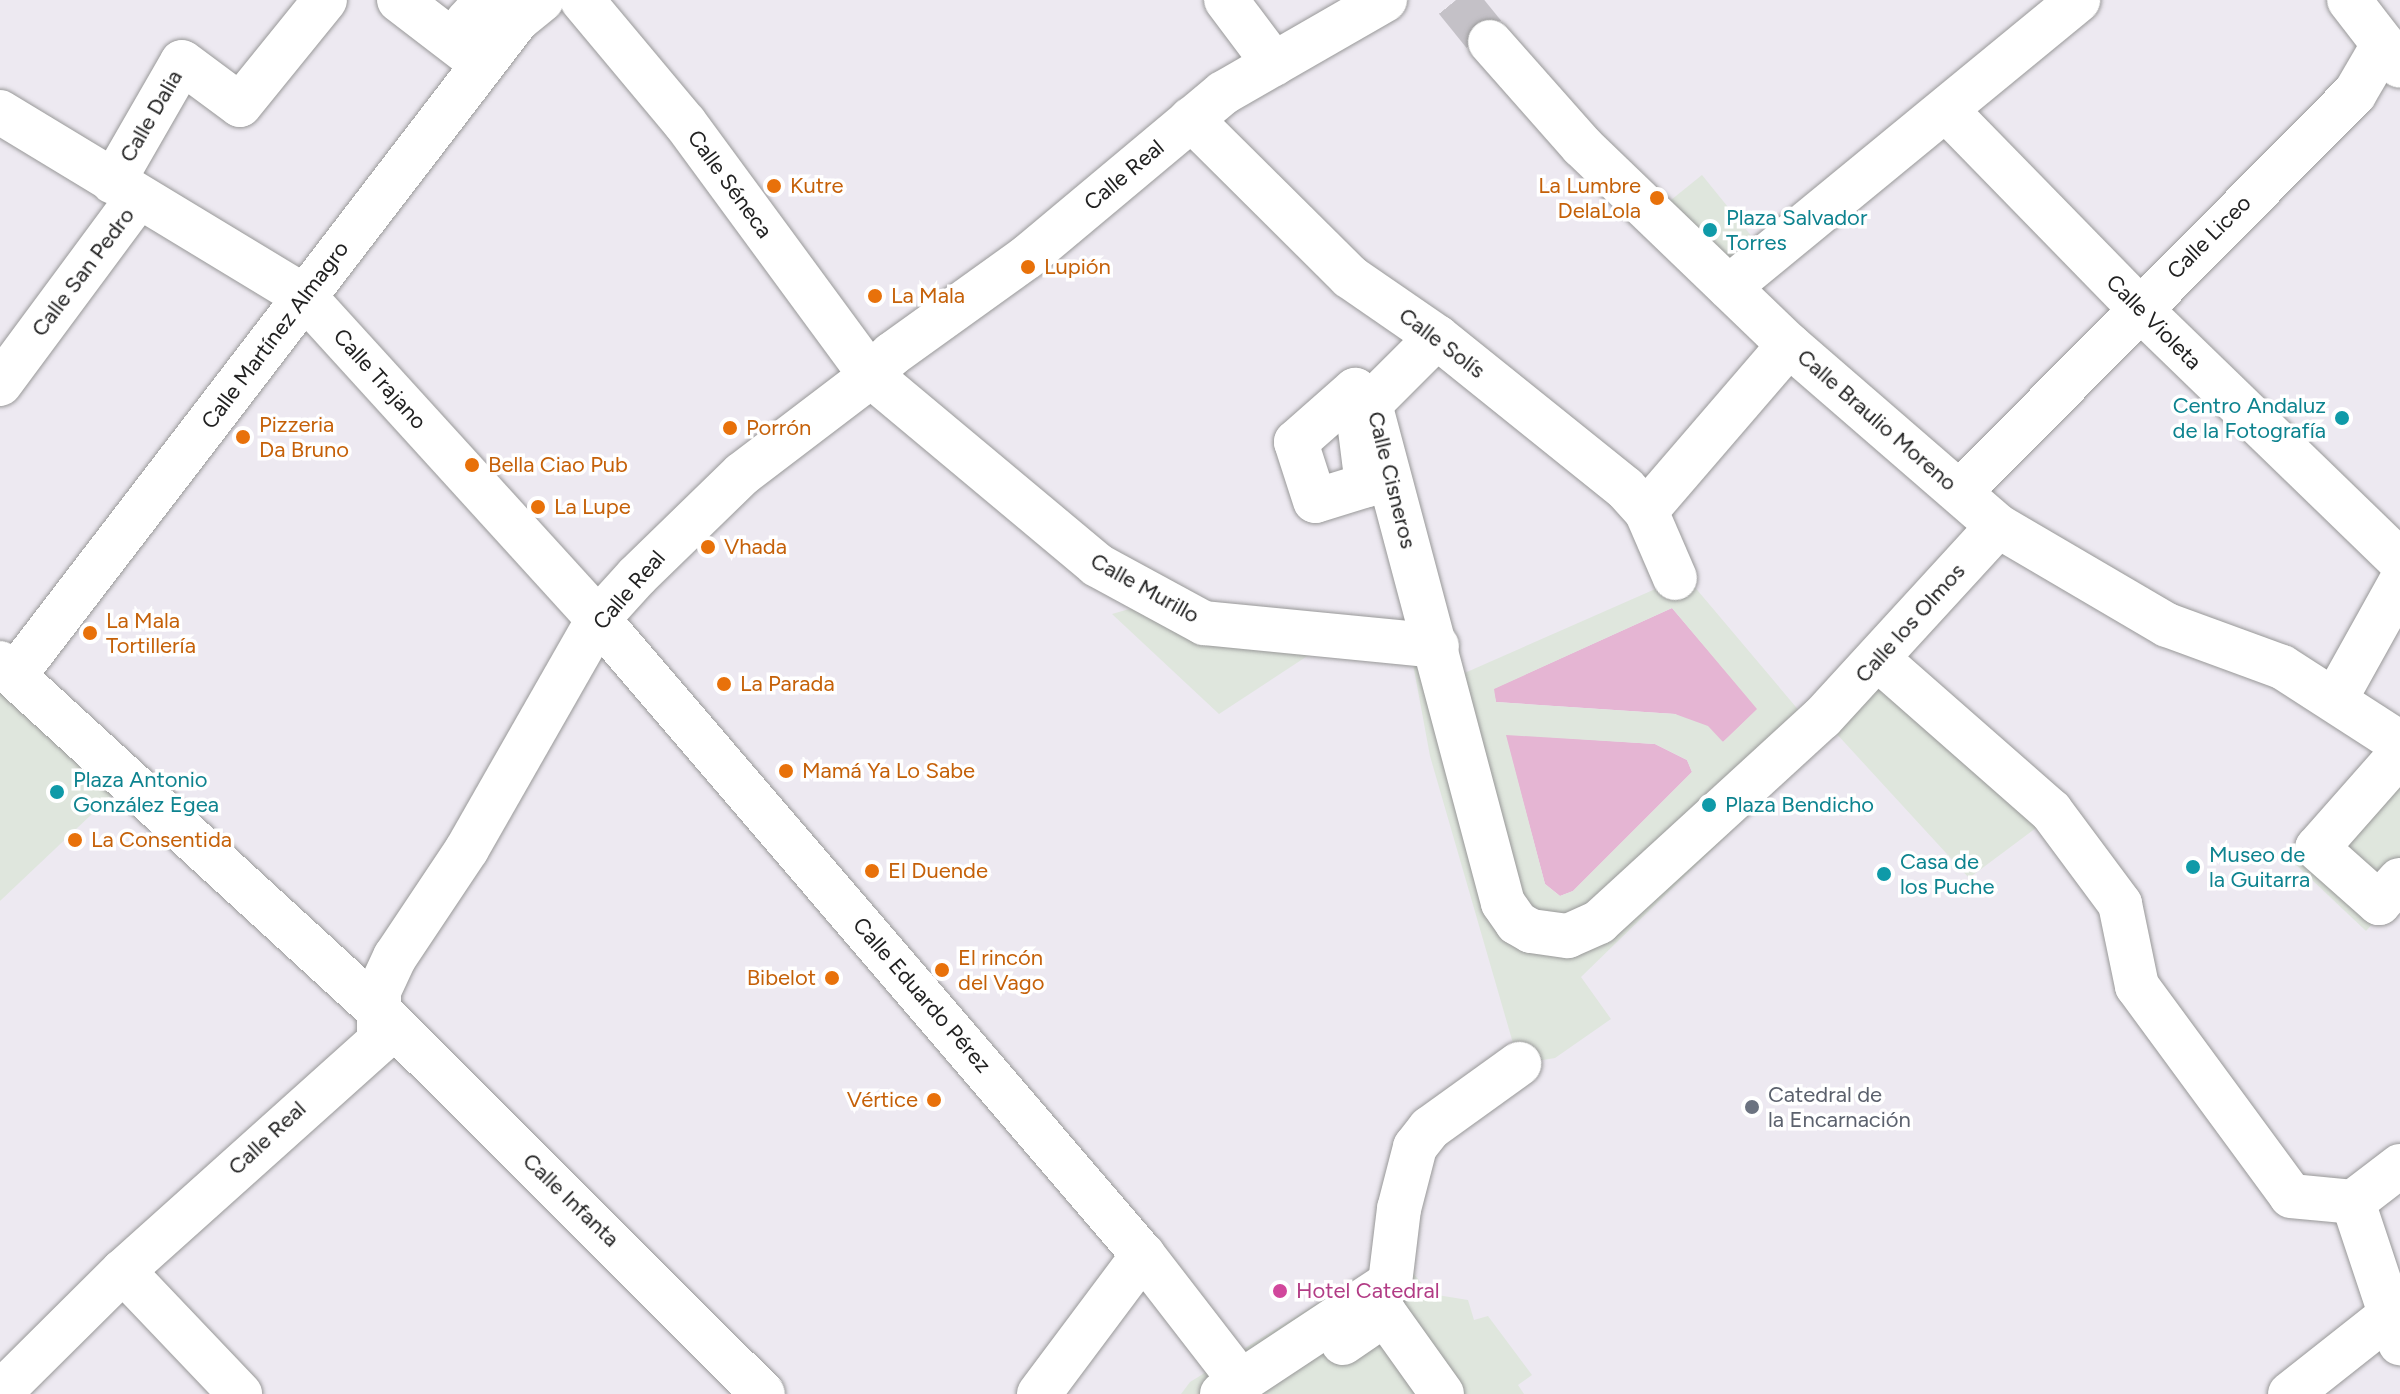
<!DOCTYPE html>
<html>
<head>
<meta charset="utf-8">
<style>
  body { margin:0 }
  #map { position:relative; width:2400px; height:1394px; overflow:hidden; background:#ede9f1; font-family:Figtree,sans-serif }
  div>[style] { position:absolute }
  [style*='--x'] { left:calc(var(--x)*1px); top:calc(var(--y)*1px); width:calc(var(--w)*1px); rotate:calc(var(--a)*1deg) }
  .grass>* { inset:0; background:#e5b5d3 }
  .plaza>* { inset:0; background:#dfe6dd; transform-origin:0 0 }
  .minor-tunnel>* { height:44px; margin-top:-22px; transform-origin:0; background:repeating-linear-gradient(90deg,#c4c1c7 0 44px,transparent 0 66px) }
  .roads { filter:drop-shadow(0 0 2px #989898) drop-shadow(0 0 2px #989898) }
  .minor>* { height:44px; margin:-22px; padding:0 22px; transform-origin:22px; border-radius:22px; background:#fff }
  .dots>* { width:22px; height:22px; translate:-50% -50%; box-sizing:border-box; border:4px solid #fff; border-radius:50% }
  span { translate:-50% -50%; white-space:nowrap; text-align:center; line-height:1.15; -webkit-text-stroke:7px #fff; paint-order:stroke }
  .street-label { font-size:22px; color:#212121 }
  .food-label { font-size:22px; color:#c56008 }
  .right { translate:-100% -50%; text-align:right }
  .left { translate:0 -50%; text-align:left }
  .culture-label { font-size:22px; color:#0d838f }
  .worship-label { font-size:22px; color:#5b616d }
  .hotel-label { font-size:22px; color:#b23c85 }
</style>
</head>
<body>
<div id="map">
  <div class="grass">
    <i style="clip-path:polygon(1672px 608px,1758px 709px,1723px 742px,1675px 714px,1496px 702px,1493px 689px)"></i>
    <i style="clip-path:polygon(1505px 734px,1655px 744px,1687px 760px,1692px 772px,1573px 891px,1560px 896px,1545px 884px)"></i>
  </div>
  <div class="plaza">
    <i style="left:1702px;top:175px;width:82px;height:57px;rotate:51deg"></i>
    <i style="clip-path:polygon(evenodd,1682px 572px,1801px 713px,1896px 654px,2040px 825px,1969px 878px,1834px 731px,1581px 977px,1611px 1019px,1555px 1058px,1519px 1064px,1430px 756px,1413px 664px,1460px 675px,1669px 583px,1682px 572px,1672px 608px,1757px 709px,1723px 742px,1708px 726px,1675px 714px,1496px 702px,1494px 689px,1672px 608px,1682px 572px,1506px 735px,1655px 744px,1687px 760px,1692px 772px,1573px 891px,1560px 896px,1545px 884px,1506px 735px)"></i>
    <i style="clip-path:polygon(1133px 608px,1315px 651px,1219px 714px,1112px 614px)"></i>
    <i style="clip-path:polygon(0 687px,129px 779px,0 901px)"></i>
    <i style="clip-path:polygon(2390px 754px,2400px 762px,2400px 893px,2366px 931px,2292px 861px)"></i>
    <i style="clip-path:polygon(1375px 1268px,1412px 1272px,1431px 1294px,1468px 1300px,1474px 1320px,1488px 1316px,1532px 1375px,1518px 1385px,1524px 1394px,1181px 1394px,1190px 1382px)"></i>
  </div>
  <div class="minor-tunnel">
    <i style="--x:1456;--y:0;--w:54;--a:51"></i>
  </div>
  <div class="roads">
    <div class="minor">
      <i style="--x:399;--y:0;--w:92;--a:37.5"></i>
      <i style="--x:472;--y:56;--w:22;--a:-68"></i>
      <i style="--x:480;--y:36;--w:19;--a:-133"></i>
      <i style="--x:467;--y:22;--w:30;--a:-48"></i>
      <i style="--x:582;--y:0;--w:160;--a:50.1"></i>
      <i style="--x:685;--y:123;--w:313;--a:53.7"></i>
      <i style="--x:870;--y:375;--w:296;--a:39.9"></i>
      <i style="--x:1097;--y:565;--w:122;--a:28.5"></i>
      <i style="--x:1204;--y:623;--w:234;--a:5.6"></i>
      <i style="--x:1226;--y:0;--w:80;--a:53.1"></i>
      <i style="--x:2349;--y:0;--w:83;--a:52.3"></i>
      <i style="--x:1490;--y:42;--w:139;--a:48.5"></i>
      <i style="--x:1582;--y:146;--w:287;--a:43.9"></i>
      <i style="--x:1789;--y:345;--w:276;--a:40.9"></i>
      <i style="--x:1998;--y:526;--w:196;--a:30.4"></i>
      <i style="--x:2167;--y:625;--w:122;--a:20.1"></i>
      <i style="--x:2282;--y:667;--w:140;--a:32.8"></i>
      <i style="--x:1947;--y:111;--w:274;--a:45.7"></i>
      <i style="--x:2138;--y:307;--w:365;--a:44.1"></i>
      <i style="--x:0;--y:112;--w:355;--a:31.2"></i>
      <i style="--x:304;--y:296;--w:437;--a:47.7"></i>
      <i style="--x:598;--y:619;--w:838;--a:49.41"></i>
      <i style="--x:1143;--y:1255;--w:155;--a:52.3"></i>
      <i style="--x:1191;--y:119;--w:224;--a:44.8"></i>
      <i style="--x:1350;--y:277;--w:106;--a:34.6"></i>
      <i style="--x:1437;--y:337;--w:241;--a:38.8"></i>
      <i style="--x:1625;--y:488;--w:31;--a:48"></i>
      <i style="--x:1646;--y:511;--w:73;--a:66.6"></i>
      <i style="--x:113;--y:182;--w:138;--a:-60.1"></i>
      <i style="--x:182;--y:62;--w:72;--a:36.6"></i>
      <i style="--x:240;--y:105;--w:135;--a:-51"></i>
      <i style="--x:1729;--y:287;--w:452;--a:-39.4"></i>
      <i style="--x:1437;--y:337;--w:95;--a:135"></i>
      <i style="--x:1370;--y:404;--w:516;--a:75.08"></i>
      <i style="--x:1503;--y:903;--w:24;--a:55"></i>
      <i style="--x:1517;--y:923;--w:16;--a:30"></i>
      <i style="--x:1531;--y:931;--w:37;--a:8"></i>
      <i style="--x:1568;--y:936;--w:34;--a:-24"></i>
      <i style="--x:1599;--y:922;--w:302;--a:-42.5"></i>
      <i style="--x:1822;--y:718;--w:260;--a:-47.5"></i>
      <i style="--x:0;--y:384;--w:230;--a:-53.5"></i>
      <i style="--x:1355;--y:390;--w:96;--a:82.8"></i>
      <i style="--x:1367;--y:485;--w:54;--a:162.9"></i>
      <i style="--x:1315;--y:501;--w:62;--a:-107.9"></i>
      <i style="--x:1296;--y:442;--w:79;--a:-41.4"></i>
      <i style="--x:1960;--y:492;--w:561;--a:-45.29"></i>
      <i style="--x:2355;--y:93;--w:56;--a:-59.7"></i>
      <i style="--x:1646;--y:511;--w:219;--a:-49.3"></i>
      <i style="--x:1879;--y:660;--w:229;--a:41.3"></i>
      <i style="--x:2051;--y:811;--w:116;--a:53.4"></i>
      <i style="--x:2120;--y:904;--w:84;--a:78.3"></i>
      <i style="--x:2137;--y:986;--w:260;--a:53.7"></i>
      <i style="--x:2291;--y:1196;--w:62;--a:5.5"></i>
      <i style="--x:0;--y:663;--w:512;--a:42.54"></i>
      <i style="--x:377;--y:1009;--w:545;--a:44.93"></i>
      <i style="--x:14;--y:676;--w:827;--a:-52.52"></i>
      <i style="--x:517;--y:20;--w:32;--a:-39"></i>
      <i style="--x:2336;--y:698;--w:132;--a:-60.9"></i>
      <i style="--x:2400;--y:754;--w:125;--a:131.4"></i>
      <i style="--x:2317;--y:848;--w:83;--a:41.6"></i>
      <i style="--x:2379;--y:903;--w:31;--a:-48"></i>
      <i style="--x:2353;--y:1202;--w:149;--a:71.6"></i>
      <i style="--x:2353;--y:1202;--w:59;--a:-37.5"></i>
      <i style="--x:123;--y:1271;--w:170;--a:46.4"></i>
      <i style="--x:1343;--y:1343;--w:51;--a:-34.6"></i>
      <i style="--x:1385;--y:1314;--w:98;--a:54.5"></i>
      <i style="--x:0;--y:1393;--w:173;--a:-44.8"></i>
      <i style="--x:123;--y:1271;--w:344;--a:-41.9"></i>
      <i style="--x:379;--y:1041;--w:50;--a:-90"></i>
      <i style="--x:379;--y:991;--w:38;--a:-65"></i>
      <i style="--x:395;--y:957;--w:130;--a:-56.3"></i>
      <i style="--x:467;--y:849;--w:265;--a:-60.3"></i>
      <i style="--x:598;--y:619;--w:58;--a:-47.8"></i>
      <i style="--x:637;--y:576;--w:146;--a:-44.2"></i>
      <i style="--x:742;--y:474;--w:147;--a:-37.3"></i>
      <i style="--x:859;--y:385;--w:45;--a:-43.2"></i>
      <i style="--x:892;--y:354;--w:166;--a:-35.7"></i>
      <i style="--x:1027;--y:257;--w:256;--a:-39.9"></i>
      <i style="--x:1223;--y:93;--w:187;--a:-29.9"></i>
      <i style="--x:1039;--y:1394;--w:174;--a:-53.2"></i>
      <i style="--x:1222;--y:1394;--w:201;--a:-33.5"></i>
      <i style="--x:1390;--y:1283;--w:75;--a:-83.1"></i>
      <i style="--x:1399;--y:1209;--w:64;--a:-75.5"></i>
      <i style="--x:1415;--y:1147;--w:24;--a:-52"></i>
      <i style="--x:1430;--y:1128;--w:110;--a:-35.7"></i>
      <i style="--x:2290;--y:1394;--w:127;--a:-38.3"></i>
    </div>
  </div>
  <div class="dots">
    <i style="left:774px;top:186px;background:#e8710a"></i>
    <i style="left:1657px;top:198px;background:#e8710a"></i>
    <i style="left:1710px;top:230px;background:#0f9aa8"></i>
    <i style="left:1028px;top:267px;background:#e8710a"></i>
    <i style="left:875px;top:296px;background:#e8710a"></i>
    <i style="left:2342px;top:418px;background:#0f9aa8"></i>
    <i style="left:730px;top:428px;background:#e8710a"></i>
    <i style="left:243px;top:437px;background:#e8710a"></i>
    <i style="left:472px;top:465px;background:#e8710a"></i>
    <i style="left:538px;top:507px;background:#e8710a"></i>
    <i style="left:708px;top:547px;background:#e8710a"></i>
    <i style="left:90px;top:633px;background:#e8710a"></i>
    <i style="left:724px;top:684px;background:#e8710a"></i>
    <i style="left:786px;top:771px;background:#e8710a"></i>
    <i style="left:57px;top:792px;background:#0f9aa8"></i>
    <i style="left:1709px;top:805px;background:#0f9aa8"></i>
    <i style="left:75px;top:840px;background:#e8710a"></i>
    <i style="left:2193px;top:867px;background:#0f9aa8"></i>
    <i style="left:872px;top:871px;background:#e8710a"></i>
    <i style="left:1884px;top:874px;background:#0f9aa8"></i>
    <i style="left:942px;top:970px;background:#e8710a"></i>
    <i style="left:832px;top:978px;background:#e8710a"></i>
    <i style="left:934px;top:1100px;background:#e8710a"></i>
    <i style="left:1752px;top:1107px;background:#6b7280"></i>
    <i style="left:1280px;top:1291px;background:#d1479c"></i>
  </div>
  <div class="street-label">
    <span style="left:151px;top:116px;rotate:-60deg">Calle Dalia</span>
    <span style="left:1124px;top:175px;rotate:-40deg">Calle Real</span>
    <span style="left:730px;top:184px;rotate:54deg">Calle Séneca</span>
    <span style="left:2209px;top:237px;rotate:-45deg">Calle Liceo</span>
    <span style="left:83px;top:272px;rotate:-53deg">Calle San Pedro</span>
    <span style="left:2154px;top:322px;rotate:45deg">Calle Violeta</span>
    <span style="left:275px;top:335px;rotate:-53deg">Calle Martínez Almagro</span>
    <span style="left:1442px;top:343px;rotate:37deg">Calle Solís</span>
    <span style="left:380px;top:379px;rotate:48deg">Calle Trajano</span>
    <span style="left:1877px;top:420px;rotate:41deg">Calle Braulio Moreno</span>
    <span style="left:1392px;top:480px;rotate:76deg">Calle Cisneros</span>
    <span style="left:1145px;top:588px;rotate:29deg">Calle Murillo</span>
    <span style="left:629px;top:590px;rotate:-49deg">Calle Real</span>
    <span style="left:1910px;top:623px;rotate:-48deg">Calle los Olmos</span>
    <span style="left:922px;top:995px;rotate:49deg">Calle Eduardo Pérez</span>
    <span style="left:267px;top:1138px;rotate:-43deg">Calle Real</span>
    <span style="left:571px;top:1200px;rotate:44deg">Calle Infanta</span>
  </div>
  <div class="food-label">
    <span class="right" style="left:1641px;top:198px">La Lumbre<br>DelaLola</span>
    <span class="left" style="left:790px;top:186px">Kutre</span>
    <span class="left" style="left:1044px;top:267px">Lupión</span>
    <span class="left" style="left:891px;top:296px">La Mala</span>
    <span class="left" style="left:259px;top:437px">Pizzeria<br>Da Bruno</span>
    <span class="left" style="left:746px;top:428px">Porrón</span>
    <span class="left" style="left:488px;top:465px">Bella Ciao Pub</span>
    <span class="left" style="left:554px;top:507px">La Lupe</span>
    <span class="left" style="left:724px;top:547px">Vhada</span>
    <span class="left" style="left:106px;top:633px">La Mala<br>Tortillería</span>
    <span class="left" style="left:740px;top:684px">La Parada</span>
    <span class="left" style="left:802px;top:771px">Mamá Ya Lo Sabe</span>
    <span class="left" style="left:91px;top:840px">La Consentida</span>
    <span class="left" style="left:888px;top:871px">El Duende</span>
    <span class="left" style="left:958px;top:970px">El rincón<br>del Vago</span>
    <span class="right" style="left:816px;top:978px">Bibelot</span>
    <span class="right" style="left:918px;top:1100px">Vértice</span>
  </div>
  <div class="culture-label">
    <span class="left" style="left:1726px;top:230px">Plaza Salvador<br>Torres</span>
    <span class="right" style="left:2326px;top:418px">Centro Andaluz<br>de la Fotografía</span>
    <span class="left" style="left:73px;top:792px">Plaza Antonio<br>González Egea</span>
    <span class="left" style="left:1725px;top:805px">Plaza Bendicho</span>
    <span class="left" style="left:2209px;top:867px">Museo de<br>la Guitarra</span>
    <span class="left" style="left:1900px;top:874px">Casa de<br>los Puche</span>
  </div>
  <div class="worship-label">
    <span class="left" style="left:1768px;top:1107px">Catedral de<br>la Encarnación</span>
  </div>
  <div class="hotel-label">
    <span class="left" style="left:1296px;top:1291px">Hotel Catedral</span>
  </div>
</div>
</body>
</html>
